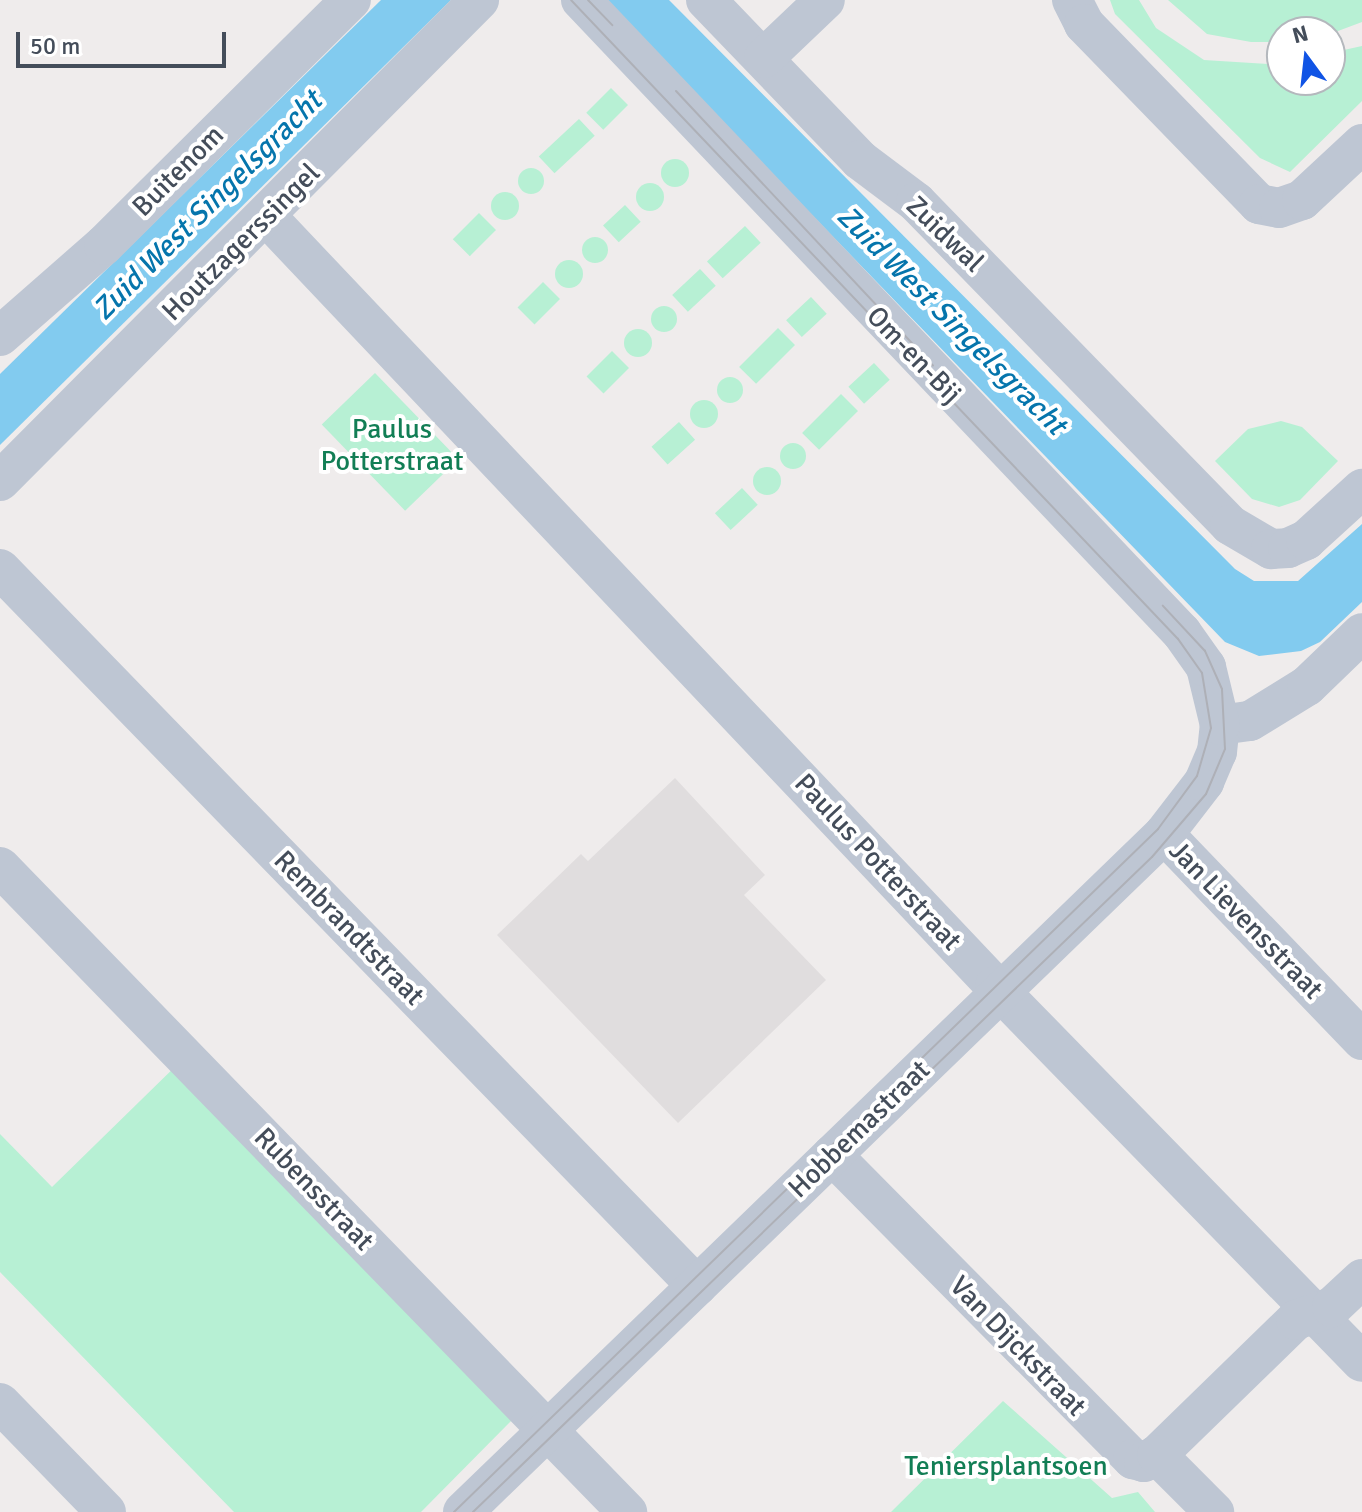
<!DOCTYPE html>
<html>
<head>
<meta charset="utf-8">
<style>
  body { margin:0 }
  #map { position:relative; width:1362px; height:1512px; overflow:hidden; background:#efecec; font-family:Signika,sans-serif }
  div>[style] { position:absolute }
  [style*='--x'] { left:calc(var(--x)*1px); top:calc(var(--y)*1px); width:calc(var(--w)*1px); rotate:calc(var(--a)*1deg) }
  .education>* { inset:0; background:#e0ddde }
  .green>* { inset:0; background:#b7f0d4; transform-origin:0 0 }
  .round { border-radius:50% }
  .water>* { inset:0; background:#82cbef }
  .minor>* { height:40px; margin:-20px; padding:0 20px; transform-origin:20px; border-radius:20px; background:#bec6d3 }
  .tram>* { height:2px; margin:-1px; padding:0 1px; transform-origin:1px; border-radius:1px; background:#aeb0b7 }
  span { translate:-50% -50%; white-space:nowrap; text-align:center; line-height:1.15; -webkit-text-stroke:8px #fff; paint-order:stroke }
  .street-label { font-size:28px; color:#444d5a }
  .park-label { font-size:28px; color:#127e55 }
  .water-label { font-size:30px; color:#0575ac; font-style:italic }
  .north { position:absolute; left:1266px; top:16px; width:80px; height:80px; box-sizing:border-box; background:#fff; border:2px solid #b4b8bd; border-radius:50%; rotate:345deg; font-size:22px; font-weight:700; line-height:32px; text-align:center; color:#444d5a }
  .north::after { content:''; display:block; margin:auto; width:28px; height:36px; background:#1054e5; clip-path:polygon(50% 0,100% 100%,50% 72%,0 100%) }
  .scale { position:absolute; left:16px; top:32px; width:210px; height:36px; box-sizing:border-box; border:4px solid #444d5a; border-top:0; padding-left:10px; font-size:24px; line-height:28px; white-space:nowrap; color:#444d5a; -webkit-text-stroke:6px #fff; paint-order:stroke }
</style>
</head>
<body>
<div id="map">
  <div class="education">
    <i style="clip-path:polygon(675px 778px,765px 875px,744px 895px,826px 980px,678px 1123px,497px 935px,581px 854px,588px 861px)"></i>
  </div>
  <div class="green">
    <i style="clip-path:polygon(1110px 0,1139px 0,1156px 28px,1204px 60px,1282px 65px,1282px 80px,1330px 80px,1330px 53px,1362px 46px,1362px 101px,1290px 172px,1260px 158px,1115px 14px)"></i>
    <i style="clip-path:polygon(1168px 0,1362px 0,1362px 22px,1330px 34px,1282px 32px,1282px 42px,1251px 42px,1207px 34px)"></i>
    <i style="left:611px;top:88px;width:24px;height:35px;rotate:45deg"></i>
    <i style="left:579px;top:119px;width:23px;height:55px;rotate:47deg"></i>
    <i class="round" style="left:661px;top:159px;width:28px;height:28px"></i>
    <i class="round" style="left:518px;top:168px;width:26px;height:26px"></i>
    <i class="round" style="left:636px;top:183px;width:28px;height:28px"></i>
    <i class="round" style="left:491px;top:192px;width:28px;height:28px"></i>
    <i style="left:625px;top:205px;width:23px;height:30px;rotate:47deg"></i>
    <i style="left:479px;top:213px;width:24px;height:37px;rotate:45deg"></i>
    <i style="left:745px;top:226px;width:23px;height:52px;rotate:47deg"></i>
    <i class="round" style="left:582px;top:237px;width:26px;height:26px"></i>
    <i class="round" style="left:555px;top:260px;width:28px;height:28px"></i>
    <i style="left:700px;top:269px;width:23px;height:38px;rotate:47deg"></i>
    <i style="left:543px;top:282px;width:24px;height:36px;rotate:45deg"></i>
    <i style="left:811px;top:297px;width:23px;height:34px;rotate:47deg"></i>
    <i class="round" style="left:651px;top:306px;width:26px;height:26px"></i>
    <i style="left:778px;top:328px;width:24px;height:55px;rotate:45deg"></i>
    <i class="round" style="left:624px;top:329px;width:28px;height:28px"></i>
    <i style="left:612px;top:351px;width:24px;height:36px;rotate:45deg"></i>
    <i style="left:874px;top:363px;width:23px;height:35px;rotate:47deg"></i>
    <i style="left:375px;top:373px;width:120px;height:74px;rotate:46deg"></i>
    <i class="round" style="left:717px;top:377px;width:26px;height:26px"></i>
    <i style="left:841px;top:394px;width:24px;height:55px;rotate:45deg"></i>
    <i class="round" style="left:690px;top:400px;width:28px;height:28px"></i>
    <i style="clip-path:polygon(1281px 421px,1302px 427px,1338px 461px,1300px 500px,1279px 507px,1252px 499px,1215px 461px,1248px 429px)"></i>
    <i style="left:679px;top:422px;width:24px;height:37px;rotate:48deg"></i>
    <i class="round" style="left:780px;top:443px;width:26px;height:26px"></i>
    <i class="round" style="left:753px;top:467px;width:28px;height:28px"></i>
    <i style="left:742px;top:488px;width:23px;height:37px;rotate:47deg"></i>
    <i style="clip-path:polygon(185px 1057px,518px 1414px,421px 1512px,234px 1512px,0 1272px,0 1134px,52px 1187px)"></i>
    <i style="clip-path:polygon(1003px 1401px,1112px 1498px,1138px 1492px,1155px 1512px,891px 1512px)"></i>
  </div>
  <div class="water">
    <i style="clip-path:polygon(381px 0,451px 0,0 445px,0 374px)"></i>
    <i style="clip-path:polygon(604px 0,669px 0,1235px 569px,1254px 581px,1298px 581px,1362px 524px,1362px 602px,1320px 642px,1301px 651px,1259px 656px,1225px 642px)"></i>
  </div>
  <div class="minor">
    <i style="--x:706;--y:0;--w:222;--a:46.1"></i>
    <i style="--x:860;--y:160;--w:70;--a:36.9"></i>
    <i style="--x:916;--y:202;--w:450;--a:45.8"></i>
    <i style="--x:1230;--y:525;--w:48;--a:30.3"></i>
    <i style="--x:1271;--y:549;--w:17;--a:-3"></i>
    <i style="--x:1288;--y:548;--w:20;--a:-24"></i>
    <i style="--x:1306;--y:540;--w:76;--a:-42.3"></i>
    <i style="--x:1072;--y:0;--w:27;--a:63"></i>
    <i style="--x:1084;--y:24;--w:251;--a:45.8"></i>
    <i style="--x:1259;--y:204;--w:20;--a:11"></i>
    <i style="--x:1279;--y:208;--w:24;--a:-19"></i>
    <i style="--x:1302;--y:200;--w:82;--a:-43"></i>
    <i style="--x:764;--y:58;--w:84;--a:-43.6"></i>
    <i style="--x:267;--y:217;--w:1059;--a:46.57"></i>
    <i style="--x:995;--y:986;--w:525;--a:45.69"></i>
    <i style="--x:0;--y:336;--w:138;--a:-41.2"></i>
    <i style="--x:104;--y:245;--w:348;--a:-44.8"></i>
    <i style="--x:0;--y:481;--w:679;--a:-45.12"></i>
    <i style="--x:0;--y:569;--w:1000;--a:45.81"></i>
    <i style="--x:1220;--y:725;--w:30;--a:-8"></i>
    <i style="--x:1250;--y:721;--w:67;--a:-31.6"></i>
    <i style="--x:1307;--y:686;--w:76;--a:-43.9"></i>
    <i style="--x:1164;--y:834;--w:286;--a:46.1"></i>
    <i style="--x:0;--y:867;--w:900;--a:45.81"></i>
    <i style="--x:832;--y:1155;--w:428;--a:45.3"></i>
    <i style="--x:1133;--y:1459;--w:11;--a:15"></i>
    <i style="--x:1144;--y:1462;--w:15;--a:-28"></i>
    <i style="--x:1157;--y:1455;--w:194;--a:-44.2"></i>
    <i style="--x:1296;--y:1320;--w:38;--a:-20"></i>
    <i style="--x:1332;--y:1307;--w:41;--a:-43"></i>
    <i style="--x:0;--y:1403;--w:152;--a:45.8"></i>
    <i style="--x:1157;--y:1455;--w:81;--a:45"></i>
    <i style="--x:463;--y:1512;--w:975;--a:-44.04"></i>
    <i style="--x:1164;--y:834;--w:66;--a:-52.4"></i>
    <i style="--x:1204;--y:782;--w:33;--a:-67"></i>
    <i style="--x:1217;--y:752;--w:27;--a:-84"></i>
    <i style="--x:1220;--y:725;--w:60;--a:-103.6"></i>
    <i style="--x:1206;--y:667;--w:42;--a:-125.2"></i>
    <i style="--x:1182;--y:633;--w:873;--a:-133.51"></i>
  </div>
  <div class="tram">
    <i style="--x:588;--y:0;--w:35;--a:46"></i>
    <i style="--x:676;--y:91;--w:376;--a:46.9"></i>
    <i style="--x:454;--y:1512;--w:981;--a:-44.13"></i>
    <i style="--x:1158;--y:829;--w:66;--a:-53.7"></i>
    <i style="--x:1197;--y:776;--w:50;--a:-73.7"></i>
    <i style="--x:1211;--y:728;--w:56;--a:-99.3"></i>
    <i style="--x:1202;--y:673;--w:42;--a:-125.2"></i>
    <i style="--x:1178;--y:639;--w:881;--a:-133.53"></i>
    <i style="--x:473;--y:1512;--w:943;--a:-43.97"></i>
    <i style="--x:1152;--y:857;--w:83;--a:-49.4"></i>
    <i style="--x:1206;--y:794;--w:49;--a:-67.1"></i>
    <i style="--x:1225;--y:749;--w:60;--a:-92.9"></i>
    <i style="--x:1222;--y:689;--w:42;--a:-114.1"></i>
    <i style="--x:1205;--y:651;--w:62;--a:-133"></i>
  </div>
  <div class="street-label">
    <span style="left:178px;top:171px;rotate:-45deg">Buitenom</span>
    <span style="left:945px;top:234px;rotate:44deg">Zuidwal</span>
    <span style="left:241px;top:242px;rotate:-45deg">Houtzagerssingel</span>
    <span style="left:914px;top:355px;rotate:46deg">Om-en-Bij</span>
    <span style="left:878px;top:862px;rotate:47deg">Paulus Potterstraat</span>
    <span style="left:1246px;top:920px;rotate:46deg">Jan Lievensstraat</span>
    <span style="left:349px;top:928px;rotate:46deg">Rembrandtstraat</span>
    <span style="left:859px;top:1129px;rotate:-44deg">Hobbemastraat</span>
    <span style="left:314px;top:1189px;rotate:46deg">Rubensstraat</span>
    <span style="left:1018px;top:1346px;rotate:46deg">Van Dijckstraat</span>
  </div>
  <div class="park-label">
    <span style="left:392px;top:445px">Paulus<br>Potterstraat</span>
    <span style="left:1006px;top:1466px">Teniersplantsoen</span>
  </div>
  <div class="water-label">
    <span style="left:208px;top:206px;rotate:-45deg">Zuid West Singelsgracht</span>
    <span style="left:951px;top:321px;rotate:45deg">Zuid West Singelsgracht</span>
  </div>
  <div class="north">N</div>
  <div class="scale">50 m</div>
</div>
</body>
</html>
